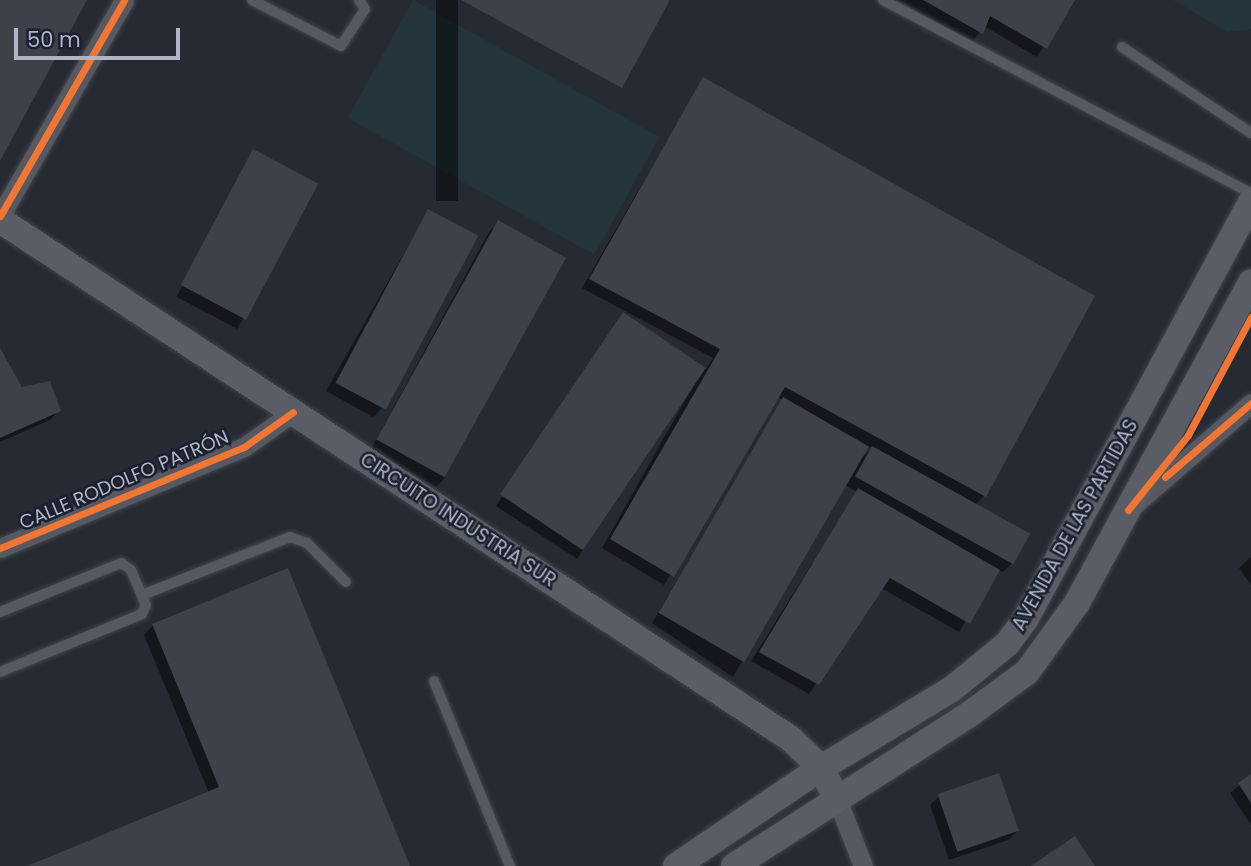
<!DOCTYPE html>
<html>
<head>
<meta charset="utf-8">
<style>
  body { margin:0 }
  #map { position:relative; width:1251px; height:866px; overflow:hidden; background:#262a33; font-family:Poppins,sans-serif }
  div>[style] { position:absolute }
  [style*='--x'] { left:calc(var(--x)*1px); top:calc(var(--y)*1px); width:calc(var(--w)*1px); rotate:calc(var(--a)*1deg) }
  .green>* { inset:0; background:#23353a; transform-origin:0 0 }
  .shadow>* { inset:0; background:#0007; transform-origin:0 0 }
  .building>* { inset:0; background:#3d414a; transform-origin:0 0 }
  .roads { filter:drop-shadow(0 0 2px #42454c) drop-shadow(0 0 2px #42454c) }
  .service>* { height:10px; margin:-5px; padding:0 5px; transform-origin:5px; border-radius:5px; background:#565961 }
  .minor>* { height:19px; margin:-9.5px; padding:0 9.5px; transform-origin:9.5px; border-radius:9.5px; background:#565961 }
  .secondary>* { height:26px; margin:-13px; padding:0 13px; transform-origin:13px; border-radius:13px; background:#5a5d66 }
  .cycleway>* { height:7px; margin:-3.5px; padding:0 3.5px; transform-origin:3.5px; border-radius:3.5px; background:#f07635 }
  span { translate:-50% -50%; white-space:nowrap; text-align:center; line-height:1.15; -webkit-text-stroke:5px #1a202d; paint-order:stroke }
  .street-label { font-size:19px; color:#afb5c5 }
  .scale { position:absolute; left:14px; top:28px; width:166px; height:32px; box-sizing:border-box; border:4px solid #afb5c5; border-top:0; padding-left:9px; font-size:21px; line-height:24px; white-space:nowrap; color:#afb5c5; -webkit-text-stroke:5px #1a202d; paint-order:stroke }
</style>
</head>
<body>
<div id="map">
  <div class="green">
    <i style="left:413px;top:0;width:282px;height:135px;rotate:29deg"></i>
    <i style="clip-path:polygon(1173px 0,1251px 0,1251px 29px,1227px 32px)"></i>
  </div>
  <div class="shadow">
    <i style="left:436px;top:0;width:22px;height:201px"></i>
    <i style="clip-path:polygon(898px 0,1073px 0,1037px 57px,984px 26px,972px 42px)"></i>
    <i style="clip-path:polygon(evenodd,703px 79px,984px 496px,975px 505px,1012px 563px,1003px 572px,998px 570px,959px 632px,881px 588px,809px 694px,751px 661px,857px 492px,845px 485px,733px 677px,652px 623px,783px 400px,777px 396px,664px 585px,602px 548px,700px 374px,577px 559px,496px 506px,623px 314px,706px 369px,713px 358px,582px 288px,703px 79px,867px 446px,872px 448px,859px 461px,867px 446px)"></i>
    <i style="left:254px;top:151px;width:69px;height:165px;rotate:28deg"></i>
    <i style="clip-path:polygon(428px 211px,382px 408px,373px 417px,326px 391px)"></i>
    <i style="clip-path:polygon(498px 223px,445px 478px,436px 487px,370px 451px,489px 232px)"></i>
    <i style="clip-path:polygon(0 351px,21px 389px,59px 410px,50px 420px,0 442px)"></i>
    <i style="clip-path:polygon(1251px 557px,1251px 585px,1239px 568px)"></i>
    <i style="clip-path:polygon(153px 625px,408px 866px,31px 866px,209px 793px,144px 635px)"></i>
    <i style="clip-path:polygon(1251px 776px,1251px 825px,1230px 793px)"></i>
    <i style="clip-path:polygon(939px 796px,1017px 831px,1008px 840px,949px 860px,930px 805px)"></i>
  </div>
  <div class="building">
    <i style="clip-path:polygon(0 0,87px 0,0 161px)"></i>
    <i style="clip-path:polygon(461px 0,670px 0,622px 88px)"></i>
    <i style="clip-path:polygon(923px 0,1075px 0,1047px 49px,990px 16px,983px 34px)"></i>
    <i style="clip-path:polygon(703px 77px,1095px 296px,986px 497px,785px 387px,674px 577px,610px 539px,720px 349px,589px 279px)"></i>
    <i style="left:253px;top:149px;width:74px;height:154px;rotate:28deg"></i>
    <i style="left:428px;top:209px;width:57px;height:197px;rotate:28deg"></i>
    <i style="left:498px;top:220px;width:78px;height:251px;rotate:29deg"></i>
    <i style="left:623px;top:312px;width:100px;height:220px;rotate:34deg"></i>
    <i style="clip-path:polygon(0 348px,22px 387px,50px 381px,61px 411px,0 438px)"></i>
    <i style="left:783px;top:397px;width:99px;height:249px;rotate:30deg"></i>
    <i style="left:872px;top:446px;width:181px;height:35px;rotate:29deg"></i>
    <i style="clip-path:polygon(858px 488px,1000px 570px,970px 624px,890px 578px,819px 685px,759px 652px)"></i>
    <i style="clip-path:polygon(288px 568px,410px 866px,27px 866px,219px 787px,152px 624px)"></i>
    <i style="left:999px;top:773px;width:61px;height:65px;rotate:71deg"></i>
    <i style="clip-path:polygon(1251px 774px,1251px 803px,1238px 783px)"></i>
    <i style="clip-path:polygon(1075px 836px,1095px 866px,1031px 866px)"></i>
  </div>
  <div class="roads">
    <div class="service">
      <i style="--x:252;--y:0;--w:100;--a:27.3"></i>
      <i style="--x:341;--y:46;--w:44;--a:-57"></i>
      <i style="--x:365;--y:9;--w:11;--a:-124"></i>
      <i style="--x:883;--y:0;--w:416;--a:27.7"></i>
      <i style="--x:1122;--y:47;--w:155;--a:33.7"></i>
      <i style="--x:142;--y:595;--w:159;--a:-21.4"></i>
      <i style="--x:290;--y:537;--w:18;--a:19"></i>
      <i style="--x:307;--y:543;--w:55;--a:45"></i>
      <i style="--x:0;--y:612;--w:131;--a:-22"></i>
      <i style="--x:121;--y:563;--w:12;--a:35"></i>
      <i style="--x:131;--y:570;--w:38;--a:67"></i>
      <i style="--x:146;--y:605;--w:10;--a:114"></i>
      <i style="--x:142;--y:614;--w:153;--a:157.8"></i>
      <i style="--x:434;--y:681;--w:200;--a:67.7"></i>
    </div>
    <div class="minor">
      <i style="--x:0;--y:216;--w:249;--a:-60.1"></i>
      <i style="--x:1136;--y:503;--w:152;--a:-41"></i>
      <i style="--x:0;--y:548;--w:264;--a:-22.5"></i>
      <i style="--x:244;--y:447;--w:60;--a:-35.5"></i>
      <i style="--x:837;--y:799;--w:72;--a:68.8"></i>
    </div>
    <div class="secondary">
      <i style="--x:0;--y:220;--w:946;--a:33.27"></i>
      <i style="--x:791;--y:739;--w:42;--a:44"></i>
      <i style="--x:821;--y:768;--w:35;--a:63"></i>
      <i style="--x:676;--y:866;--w:175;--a:-34.1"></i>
      <i style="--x:821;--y:768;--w:153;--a:-31.1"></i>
      <i style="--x:952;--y:689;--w:71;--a:-39.3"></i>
      <i style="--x:1007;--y:644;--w:30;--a:-53"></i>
      <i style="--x:1025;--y:620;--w:475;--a:-61.6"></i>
      <i style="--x:734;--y:866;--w:282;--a:-32.8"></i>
      <i style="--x:971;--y:713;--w:69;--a:-36.2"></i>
      <i style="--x:1027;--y:672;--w:85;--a:-54.1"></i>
      <i style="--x:1077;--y:603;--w:365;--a:-61.5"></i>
    </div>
  </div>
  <div class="cycleway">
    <i style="--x:0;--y:216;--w:249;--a:-60.1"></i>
    <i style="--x:1165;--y:477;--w:113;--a:-40.7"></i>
    <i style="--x:1128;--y:510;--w:96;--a:-51.3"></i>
    <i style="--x:1188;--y:435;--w:134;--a:-61.9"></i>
    <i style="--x:0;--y:548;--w:264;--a:-22.5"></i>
    <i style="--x:244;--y:447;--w:60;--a:-35.5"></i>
  </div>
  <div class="street-label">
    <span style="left:124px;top:480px;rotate:-23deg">CALLE RODOLFO PATRÓN</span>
    <span style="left:458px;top:520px;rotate:33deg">CIRCUITO INDUSTRIA SUR</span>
    <span style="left:1075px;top:525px;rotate:-61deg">AVENIDA DE LAS PARTIDAS</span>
  </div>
  <div class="scale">50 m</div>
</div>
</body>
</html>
